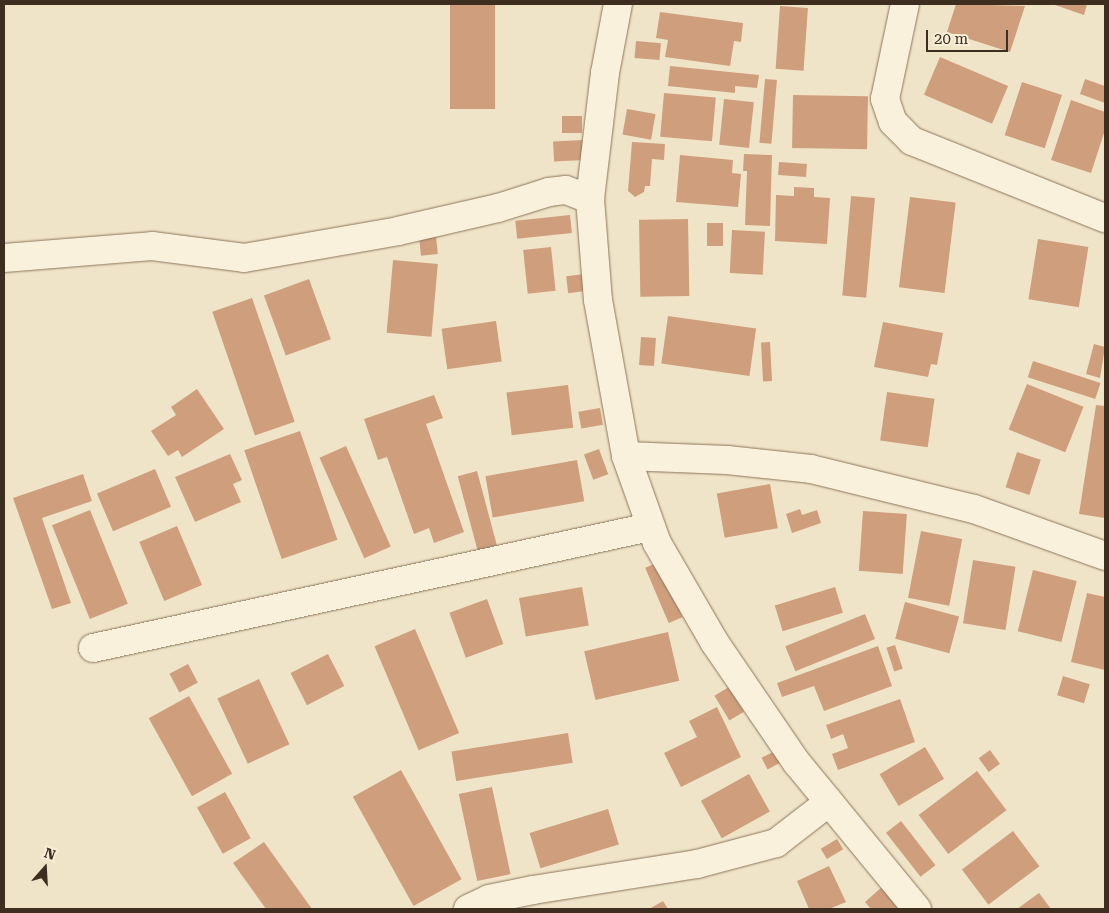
<!DOCTYPE html>
<html>
<head>
<meta charset="utf-8">
<style>
  body { margin:0 }
  #map { position:relative; width:1109px; height:913px; overflow:hidden; background:#f0e4c8; font-family:"Roboto Serif",serif }
  div>[style] { position:absolute }
  [style*='--x'] { left:calc(var(--x)*1px); top:calc(var(--y)*1px); width:calc(var(--w)*1px); rotate:calc(var(--a)*1deg) }
  .building>* { inset:0; background:#cf9f7d; transform-origin:0 0 }
  .roads { filter:drop-shadow(0 0 1px #8d765c) drop-shadow(0 0 1px #8d765c) }
  .minor>* { height:28px; margin:-14px; padding:0 14px; transform-origin:14px; border-radius:14px; background:#faf1dc }
  span { translate:-50% -50%; white-space:nowrap; text-align:center; line-height:1.15; -webkit-text-stroke:4px #f7eed8; paint-order:stroke }
  .frame { position:absolute; inset:0; border:5px solid #3d2e20; pointer-events:none }
  .north { position:absolute; left:20px; top:843px; width:50px; height:50px; -webkit-text-stroke:4px #f7eed8; paint-order:stroke; rotate:19deg; font-size:14px; font-weight:700; line-height:20px; text-align:center; color:#3d2e20 }
  .north::after { content:''; display:block; margin:auto; width:18px; height:22px; background:#3d2e20; clip-path:polygon(50% 0,100% 100%,50% 72%,0 100%) }
  .scale { position:absolute; left:926px; top:30px; width:82px; height:22px; box-sizing:border-box; border:2px solid #3d2e20; border-top:0; padding-left:6px; font-size:15px; line-height:18px; white-space:nowrap; color:#3d2e20; -webkit-text-stroke:4px #f7eed8; paint-order:stroke }
</style>
</head>
<body>
<div id="map">
  <div class="building">
    <i style="left:450px;top:4px;width:45px;height:105px"></i>
    <i style="clip-path:polygon(956px 4px,1025px 6px,1010px 52px,947px 32px)"></i>
    <i style="clip-path:polygon(1052px 4px,1087px 4px,1084px 15px)"></i>
    <i style="left:780px;top:6px;width:28px;height:63px;rotate:4deg"></i>
    <i style="clip-path:polygon(660px 12px,743px 23px,741px 42px,734px 41px,730px 66px,665px 57px,668px 40px,656px 38px)"></i>
    <i style="left:636px;top:41px;width:25px;height:17px;rotate:5deg"></i>
    <i style="left:940px;top:57px;width:74px;height:41px;rotate:23deg"></i>
    <i style="clip-path:polygon(670px 66px,759px 75px,757px 88px,735px 86px,735px 93px,668px 86px)"></i>
    <i style="left:765px;top:79px;width:12px;height:64px;rotate:5deg"></i>
    <i style="clip-path:polygon(1085px 79px,1105px 86px,1105px 103px,1080px 94px)"></i>
    <i style="left:1022px;top:82px;width:42px;height:56px;rotate:18deg"></i>
    <i style="left:664px;top:93px;width:52px;height:44px;rotate:5deg"></i>
    <i style="left:793px;top:95px;width:75px;height:53px;rotate:1deg"></i>
    <i style="left:724px;top:99px;width:30px;height:46px;rotate:6deg"></i>
    <i style="clip-path:polygon(1071px 100px,1105px 112px,1105px 130px,1091px 173px,1051px 160px)"></i>
    <i style="left:627px;top:109px;width:29px;height:26px;rotate:10deg"></i>
    <i style="left:562px;top:116px;width:20px;height:17px"></i>
    <i style="left:583px;top:140px;width:20px;height:30px;rotate:87deg"></i>
    <i style="clip-path:polygon(632px 142px,665px 144px,664px 160px,652px 159px,650px 186px,645px 186px,644px 192px,635px 197px,628px 191px)"></i>
    <i style="clip-path:polygon(744px 154px,772px 155px,770px 226px,745px 225px,747px 171px,743px 171px)"></i>
    <i style="clip-path:polygon(680px 155px,733px 160px,732px 173px,741px 174px,738px 207px,676px 202px)"></i>
    <i style="left:779px;top:162px;width:28px;height:13px;rotate:4deg"></i>
    <i style="clip-path:polygon(794px 187px,814px 188px,814px 197px,830px 198px,827px 244px,775px 241px,776px 195px,794px 196px)"></i>
    <i style="left:851px;top:196px;width:24px;height:100px;rotate:5deg"></i>
    <i style="left:910px;top:197px;width:46px;height:91px;rotate:7deg"></i>
    <i style="left:570px;top:215px;width:18px;height:55px;rotate:84deg"></i>
    <i style="left:688px;top:219px;width:77px;height:49px;rotate:89deg"></i>
    <i style="left:707px;top:223px;width:16px;height:23px"></i>
    <i style="left:732px;top:230px;width:33px;height:43px;rotate:3deg"></i>
    <i style="left:436px;top:236px;width:18px;height:17px;rotate:84deg"></i>
    <i style="left:1038px;top:239px;width:51px;height:61px;rotate:9deg"></i>
    <i style="left:551px;top:247px;width:44px;height:28px;rotate:84deg"></i>
    <i style="left:393px;top:260px;width:45px;height:73px;rotate:5deg"></i>
    <i style="left:585px;top:274px;width:17px;height:19px;rotate:83deg"></i>
    <i style="left:309px;top:279px;width:64px;height:48px;rotate:70deg"></i>
    <i style="left:252px;top:298px;width:131px;height:42px;rotate:71deg"></i>
    <i style="left:668px;top:316px;width:89px;height:48px;rotate:8deg"></i>
    <i style="left:496px;top:321px;width:41px;height:55px;rotate:82deg"></i>
    <i style="clip-path:polygon(883px 322px,943px 333px,937px 365px,931px 364px,928px 377px,874px 367px)"></i>
    <i style="left:641px;top:337px;width:15px;height:28px;rotate:4deg"></i>
    <i style="left:770px;top:342px;width:39px;height:9px;rotate:87deg"></i>
    <i style="clip-path:polygon(1094px 344px,1105px 347px,1100px 378px,1086px 374px)"></i>
    <i style="left:1033px;top:361px;width:71px;height:17px;rotate:18deg"></i>
    <i style="left:1027px;top:384px;width:61px;height:49px;rotate:22deg"></i>
    <i style="left:568px;top:385px;width:43px;height:62px;rotate:83deg"></i>
    <i style="clip-path:polygon(197px 389px,224px 429px,182px 457px,178px 450px,168px 456px,151px 431px,176px 415px,171px 407px)"></i>
    <i style="left:887px;top:392px;width:48px;height:49px;rotate:8deg"></i>
    <i style="clip-path:polygon(434px 395px,443px 418px,426px 424px,464px 532px,434px 543px,429px 528px,414px 534px,387px 457px,378px 460px,364px 419px)"></i>
    <i style="clip-path:polygon(1096px 405px,1105px 406px,1105px 518px,1079px 514px)"></i>
    <i style="left:600px;top:408px;width:17px;height:22px;rotate:80deg"></i>
    <i style="left:300px;top:431px;width:115px;height:59px;rotate:71deg"></i>
    <i style="left:346px;top:446px;width:110px;height:29px;rotate:66deg"></i>
    <i style="left:599px;top:449px;width:27px;height:16px;rotate:70deg"></i>
    <i style="left:1017px;top:452px;width:25px;height:37px;rotate:18deg"></i>
    <i style="clip-path:polygon(230px 454px,242px 480px,233px 484px,241px 502px,195px 522px,175px 477px)"></i>
    <i style="left:577px;top:460px;width:42px;height:93px;rotate:80deg"></i>
    <i style="left:155px;top:469px;width:41px;height:63px;rotate:67deg"></i>
    <i style="left:477px;top:471px;width:77px;height:20px;rotate:75deg"></i>
    <i style="clip-path:polygon(83px 474px,92px 501px,42px 518px,71px 603px,52px 609px,13px 498px)"></i>
    <i style="left:770px;top:484px;width:45px;height:54px;rotate:80deg"></i>
    <i style="clip-path:polygon(800px 509px,802px 515px,817px 510px,821px 523px,792px 533px,786px 514px)"></i>
    <i style="left:90px;top:510px;width:101px;height:41px;rotate:68deg"></i>
    <i style="left:863px;top:511px;width:44px;height:60px;rotate:4deg"></i>
    <i style="left:177px;top:526px;width:64px;height:41px;rotate:67deg"></i>
    <i style="left:921px;top:531px;width:42px;height:68px;rotate:11deg"></i>
    <i style="left:973px;top:560px;width:43px;height:64px;rotate:9deg"></i>
    <i style="left:659px;top:562px;width:60px;height:15px;rotate:67deg"></i>
    <i style="left:1033px;top:570px;width:45px;height:63px;rotate:14deg"></i>
    <i style="left:582px;top:587px;width:39px;height:64px;rotate:80deg"></i>
    <i style="left:835px;top:587px;width:27px;height:63px;rotate:73deg"></i>
    <i style="clip-path:polygon(1087px 593px,1105px 597px,1105px 670px,1071px 662px)"></i>
    <i style="left:487px;top:599px;width:48px;height:40px;rotate:70deg"></i>
    <i style="left:905px;top:602px;width:56px;height:38px;rotate:15deg"></i>
    <i style="left:865px;top:614px;width:27px;height:86px;rotate:68deg"></i>
    <i style="left:415px;top:629px;width:113px;height:44px;rotate:67deg"></i>
    <i style="left:668px;top:632px;width:50px;height:86px;rotate:77deg"></i>
    <i style="left:895px;top:645px;width:25px;height:9px;rotate:72deg"></i>
    <i style="clip-path:polygon(878px 646px,892px 686px,824px 711px,814px 686px,782px 697px,777px 683px)"></i>
    <i style="left:328px;top:654px;width:36px;height:42px;rotate:63deg"></i>
    <i style="left:188px;top:664px;width:21px;height:21px;rotate:62deg"></i>
    <i style="left:1063px;top:676px;width:28px;height:20px;rotate:17deg"></i>
    <i style="left:259px;top:679px;width:72px;height:46px;rotate:65deg"></i>
    <i style="left:729px;top:687px;width:29px;height:17px;rotate:59deg"></i>
    <i style="left:189px;top:696px;width:89px;height:46px;rotate:61deg"></i>
    <i style="clip-path:polygon(900px 699px,915px 742px,838px 770px,832px 754px,848px 748px,843px 734px,831px 739px,826px 725px)"></i>
    <i style="clip-path:polygon(717px 707px,741px 757px,681px 787px,664px 753px,697px 737px,689px 721px)"></i>
    <i style="left:568px;top:733px;width:30px;height:118px;rotate:81deg"></i>
    <i style="left:925px;top:747px;width:37px;height:53px;rotate:59deg"></i>
    <i style="left:990px;top:750px;width:17px;height:14px;rotate:54deg"></i>
    <i style="left:775px;top:751px;width:13px;height:15px;rotate:63deg"></i>
    <i style="left:401px;top:770px;width:125px;height:55px;rotate:61deg"></i>
    <i style="left:977px;top:771px;width:49px;height:73px;rotate:53deg"></i>
    <i style="left:749px;top:774px;width:43px;height:55px;rotate:61deg"></i>
    <i style="left:492px;top:787px;width:89px;height:34px;rotate:78deg"></i>
    <i style="left:225px;top:792px;width:53px;height:32px;rotate:61deg"></i>
    <i style="left:608px;top:809px;width:37px;height:82px;rotate:73deg"></i>
    <i style="left:901px;top:821px;width:56px;height:19px;rotate:52deg"></i>
    <i style="left:1013px;top:831px;width:44px;height:64px;rotate:53deg"></i>
    <i style="left:837px;top:839px;width:12px;height:19px;rotate:59deg"></i>
    <i style="clip-path:polygon(264px 842px,312px 909px,266px 909px,233px 863px)"></i>
    <i style="clip-path:polygon(829px 866px,846px 902px,829px 909px,809px 909px,797px 881px)"></i>
    <i style="clip-path:polygon(882px 887px,900px 909px,871px 909px,865px 902px)"></i>
    <i style="clip-path:polygon(1039px 893px,1051px 909px,1017px 909px)"></i>
    <i style="clip-path:polygon(663px 901px,668px 909px,649px 909px)"></i>
  </div>
  <div class="roads">
    <div class="minor">
      <i style="--x:618;--y:4;--w:70;--a:100.7"></i>
      <i style="--x:605;--y:73;--w:127;--a:96.8"></i>
      <i style="--x:590;--y:199;--w:101;--a:85.5"></i>
      <i style="--x:598;--y:300;--w:158;--a:79.8"></i>
      <i style="--x:626;--y:456;--w:92;--a:70.4"></i>
      <i style="--x:657;--y:543;--w:116;--a:59.9"></i>
      <i style="--x:715;--y:643;--w:145;--a:55.7"></i>
      <i style="--x:797;--y:763;--w:189;--a:50.6"></i>
      <i style="--x:905;--y:4;--w:97;--a:101.9"></i>
      <i style="--x:885;--y:99;--w:24;--a:71"></i>
      <i style="--x:893;--y:122;--w:27;--a:45"></i>
      <i style="--x:912;--y:141;--w:208;--a:21.8"></i>
      <i style="--x:4;--y:258;--w:148;--a:-4.6"></i>
      <i style="--x:152;--y:246;--w:93;--a:7.4"></i>
      <i style="--x:244;--y:258;--w:156;--a:-9.9"></i>
      <i style="--x:398;--y:231;--w:103;--a:-13"></i>
      <i style="--x:498;--y:208;--w:53;--a:-17.4"></i>
      <i style="--x:549;--y:192;--w:17;--a:-7"></i>
      <i style="--x:566;--y:190;--w:26;--a:21"></i>
      <i style="--x:626;--y:456;--w:101;--a:2.3"></i>
      <i style="--x:727;--y:460;--w:84;--a:6.1"></i>
      <i style="--x:811;--y:469;--w:168;--a:13.8"></i>
      <i style="--x:974;--y:509;--w:139;--a:19.7"></i>
      <i style="--x:93;--y:648;--w:570;--a:-12.26"></i>
      <i style="--x:468;--y:909;--w:23;--a:-25"></i>
      <i style="--x:489;--y:899;--w:45;--a:-11.6"></i>
      <i style="--x:533;--y:890;--w:166;--a:-9"></i>
      <i style="--x:697;--y:864;--w:82;--a:-14.9"></i>
      <i style="--x:776;--y:843;--w:67;--a:-37.7"></i>
    </div>
  </div>
  <div class="frame"></div>
  <div class="north">N</div>
  <div class="scale">20 m</div>
</div>
</body>
</html>
